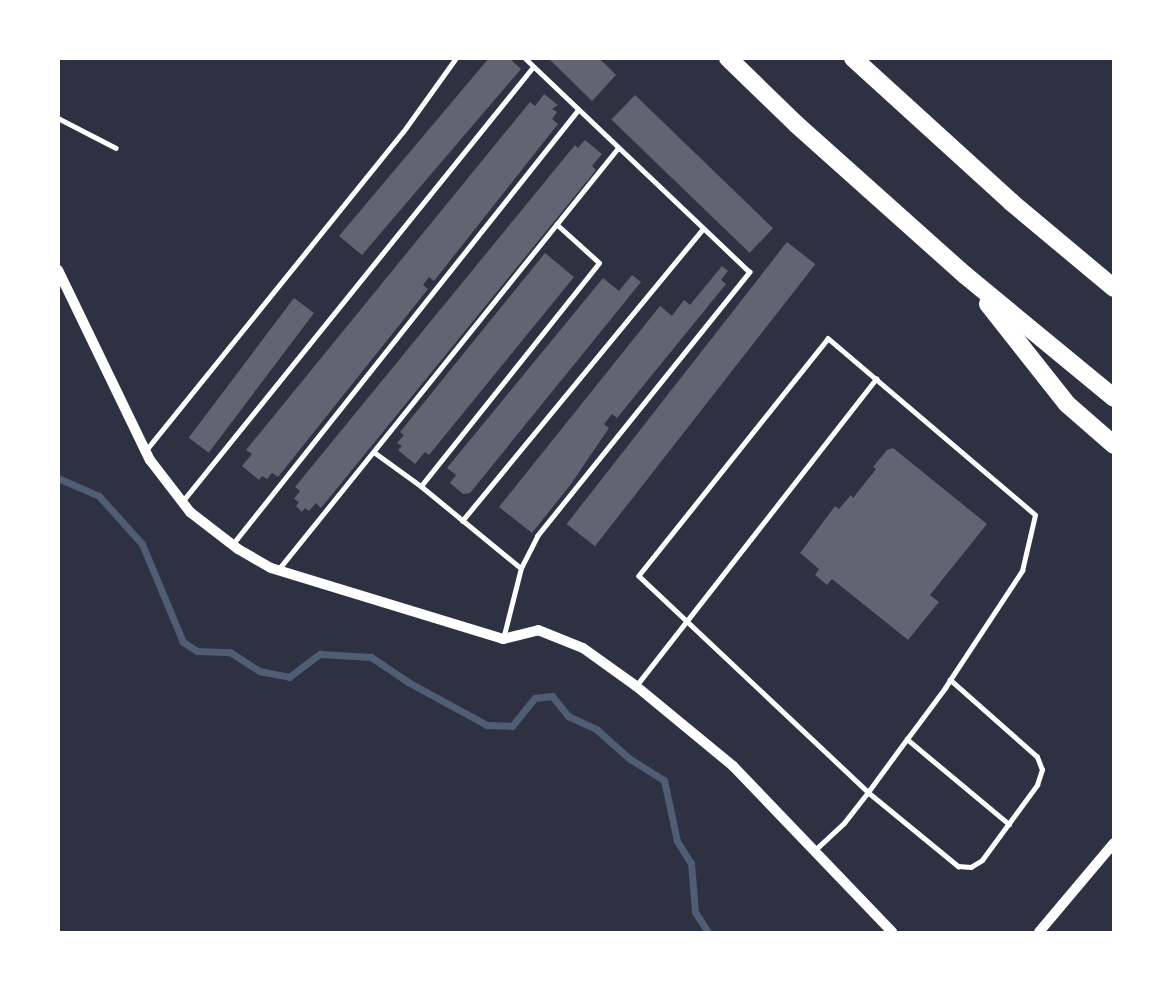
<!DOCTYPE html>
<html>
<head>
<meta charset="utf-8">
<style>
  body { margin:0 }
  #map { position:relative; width:1172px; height:991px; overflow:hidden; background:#2d3142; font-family:"Roboto Condensed",sans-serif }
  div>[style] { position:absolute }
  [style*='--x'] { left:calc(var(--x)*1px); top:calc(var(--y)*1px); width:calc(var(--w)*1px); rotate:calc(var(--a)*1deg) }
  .stream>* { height:7px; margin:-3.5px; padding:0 3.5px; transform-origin:3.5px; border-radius:3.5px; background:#4f5d75 }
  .building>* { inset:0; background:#626471; transform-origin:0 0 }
  .service>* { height:4.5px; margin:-2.25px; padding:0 2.25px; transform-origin:2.25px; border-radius:2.25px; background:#fff }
  .tertiary>* { height:10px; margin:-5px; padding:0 5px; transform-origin:5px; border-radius:5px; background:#fff }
  .motorway>* { height:18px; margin:-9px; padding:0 9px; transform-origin:9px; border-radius:9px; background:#fff }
  span { translate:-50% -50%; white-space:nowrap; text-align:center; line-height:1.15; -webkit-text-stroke:6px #fff; paint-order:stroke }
  .frame { position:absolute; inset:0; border:60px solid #fff; pointer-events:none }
</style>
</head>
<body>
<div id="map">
  <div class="stream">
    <i style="--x:58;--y:478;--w:45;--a:23.7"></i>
    <i style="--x:99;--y:496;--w:64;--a:48.1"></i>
    <i style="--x:142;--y:544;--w:106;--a:67.3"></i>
    <i style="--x:183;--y:642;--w:17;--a:33"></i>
    <i style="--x:197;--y:651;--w:33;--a:2"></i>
    <i style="--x:230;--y:652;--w:35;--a:33"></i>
    <i style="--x:259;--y:671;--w:31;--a:11"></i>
    <i style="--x:289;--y:677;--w:39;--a:-37"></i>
    <i style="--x:320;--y:654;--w:51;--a:3.4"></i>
    <i style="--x:371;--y:657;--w:45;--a:34"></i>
    <i style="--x:408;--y:682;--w:90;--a:28.6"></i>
    <i style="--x:487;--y:725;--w:25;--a:2"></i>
    <i style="--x:512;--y:726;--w:36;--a:-51"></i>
    <i style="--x:535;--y:698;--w:17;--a:-7"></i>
    <i style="--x:552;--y:696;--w:26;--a:51"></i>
    <i style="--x:568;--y:716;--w:31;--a:25"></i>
    <i style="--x:596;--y:729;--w:45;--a:41.4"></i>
    <i style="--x:630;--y:759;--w:40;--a:32"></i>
    <i style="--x:664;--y:780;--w:62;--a:78"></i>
    <i style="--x:677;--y:841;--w:26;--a:58"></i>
    <i style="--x:691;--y:863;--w:49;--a:85.3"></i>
    <i style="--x:695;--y:912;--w:24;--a:57"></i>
  </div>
  <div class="building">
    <i style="clip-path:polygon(489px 58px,509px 58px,521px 69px,362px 255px,339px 236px)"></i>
    <i style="clip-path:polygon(548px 58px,599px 58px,616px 75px,592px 101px)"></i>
    <i style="clip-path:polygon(544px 94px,558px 105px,552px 109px,557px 112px,552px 119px,558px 124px,434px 281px,429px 277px,423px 285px,428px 289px,278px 477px,272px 473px,267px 479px,262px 476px,259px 480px,242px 466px,252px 454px,246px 450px,530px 102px,535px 106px)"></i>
    <i style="left:635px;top:95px;width:192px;height:34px;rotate:44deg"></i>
    <i style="clip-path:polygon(585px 140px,602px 154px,592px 166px,596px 170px,321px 508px,316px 503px,309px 511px,305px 508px,302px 512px,296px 506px,299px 502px,294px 499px,300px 491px,295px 487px,575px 145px,578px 148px)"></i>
    <i style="left:787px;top:242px;width:36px;height:358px;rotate:38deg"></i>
    <i style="clip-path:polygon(545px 253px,574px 277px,429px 455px,425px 452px,415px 464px,398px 450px,402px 446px,397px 443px,404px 435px,400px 432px)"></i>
    <i style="clip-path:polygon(722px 266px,728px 271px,721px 280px,726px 284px,617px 418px,612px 414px,604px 424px,609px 428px,571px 484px,532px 533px,499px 507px,660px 306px,672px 316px,684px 300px,690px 305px)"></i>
    <i style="clip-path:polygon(632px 275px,641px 282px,470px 493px,463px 494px,450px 483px,456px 475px,447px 468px,603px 278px,619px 291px)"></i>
    <i style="left:294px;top:298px;width:25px;height:175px;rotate:37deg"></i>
    <i style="clip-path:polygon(893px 448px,987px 524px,930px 595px,939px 602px,908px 640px,832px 579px,827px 585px,815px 575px,819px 569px,800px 553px,835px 506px,839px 509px,851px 495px,853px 498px,876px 469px,873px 467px,887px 450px)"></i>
  </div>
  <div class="service">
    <i style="--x:58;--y:118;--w:65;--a:27.3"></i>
    <i style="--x:147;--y:449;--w:407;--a:-51.1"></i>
    <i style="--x:403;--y:132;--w:91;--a:-54.4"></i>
    <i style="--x:374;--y:452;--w:58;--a:35.9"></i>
    <i style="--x:421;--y:486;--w:129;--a:39.4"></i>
    <i style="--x:421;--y:486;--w:285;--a:-51.4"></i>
    <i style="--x:599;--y:263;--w:57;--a:-137.9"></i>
    <i style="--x:182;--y:502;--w:559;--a:-51.1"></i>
    <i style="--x:462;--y:521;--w:379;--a:-50.5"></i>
    <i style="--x:232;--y:545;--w:556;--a:-51.5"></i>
    <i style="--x:278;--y:570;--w:542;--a:-51.14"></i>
    <i style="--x:503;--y:639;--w:73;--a:-75.8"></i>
    <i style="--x:521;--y:568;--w:36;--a:-63"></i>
    <i style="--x:537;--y:536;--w:339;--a:-51.2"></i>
    <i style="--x:749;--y:272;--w:311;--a:-136.4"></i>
    <i style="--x:636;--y:686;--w:390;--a:-52"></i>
    <i style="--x:907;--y:739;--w:133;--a:39.8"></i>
    <i style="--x:814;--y:851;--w:41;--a:-43"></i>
    <i style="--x:844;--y:823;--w:39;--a:-52"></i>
    <i style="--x:868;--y:792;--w:66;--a:-53.7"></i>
    <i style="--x:907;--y:739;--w:64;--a:-53.3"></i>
    <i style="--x:945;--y:688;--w:9;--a:-58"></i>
    <i style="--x:950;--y:680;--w:131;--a:-56.6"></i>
    <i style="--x:1022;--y:571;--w:57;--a:-76.9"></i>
    <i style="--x:1035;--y:515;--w:272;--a:-139.6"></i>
    <i style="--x:828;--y:339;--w:303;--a:128.6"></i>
    <i style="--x:639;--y:576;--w:315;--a:43.3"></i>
    <i style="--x:868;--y:792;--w:117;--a:39.4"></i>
    <i style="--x:958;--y:866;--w:13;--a:4"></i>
    <i style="--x:971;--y:867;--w:13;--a:-32"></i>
    <i style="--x:982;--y:860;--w:93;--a:-53.7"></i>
    <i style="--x:1037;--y:785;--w:16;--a:-72"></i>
    <i style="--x:1042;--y:770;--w:14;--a:-111"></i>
    <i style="--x:1037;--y:757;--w:116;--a:-138.5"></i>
  </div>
  <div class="tertiary">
    <i style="--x:58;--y:270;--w:211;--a:64.2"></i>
    <i style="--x:150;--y:460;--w:66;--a:52.4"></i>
    <i style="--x:190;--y:512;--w:61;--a:37.6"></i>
    <i style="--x:238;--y:549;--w:38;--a:30"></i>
    <i style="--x:271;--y:568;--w:243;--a:17"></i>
    <i style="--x:503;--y:639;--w:36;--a:-14"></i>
    <i style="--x:538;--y:630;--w:48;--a:21.8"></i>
    <i style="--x:583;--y:648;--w:65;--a:35.6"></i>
    <i style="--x:636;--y:686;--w:126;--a:39.5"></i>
    <i style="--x:733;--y:766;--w:230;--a:46.2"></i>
    <i style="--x:1039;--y:932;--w:116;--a:-49.9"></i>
  </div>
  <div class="motorway">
    <i style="--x:728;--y:58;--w:95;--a:44.1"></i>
    <i style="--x:796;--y:124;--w:227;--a:41.8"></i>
    <i style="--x:965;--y:275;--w:193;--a:39.5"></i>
    <i style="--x:853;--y:58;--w:214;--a:42.3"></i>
    <i style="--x:1011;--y:202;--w:134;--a:39.9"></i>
    <i style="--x:988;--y:304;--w:127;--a:51.7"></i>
    <i style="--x:1067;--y:404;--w:62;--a:41.1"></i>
  </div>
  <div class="frame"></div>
</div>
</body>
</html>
